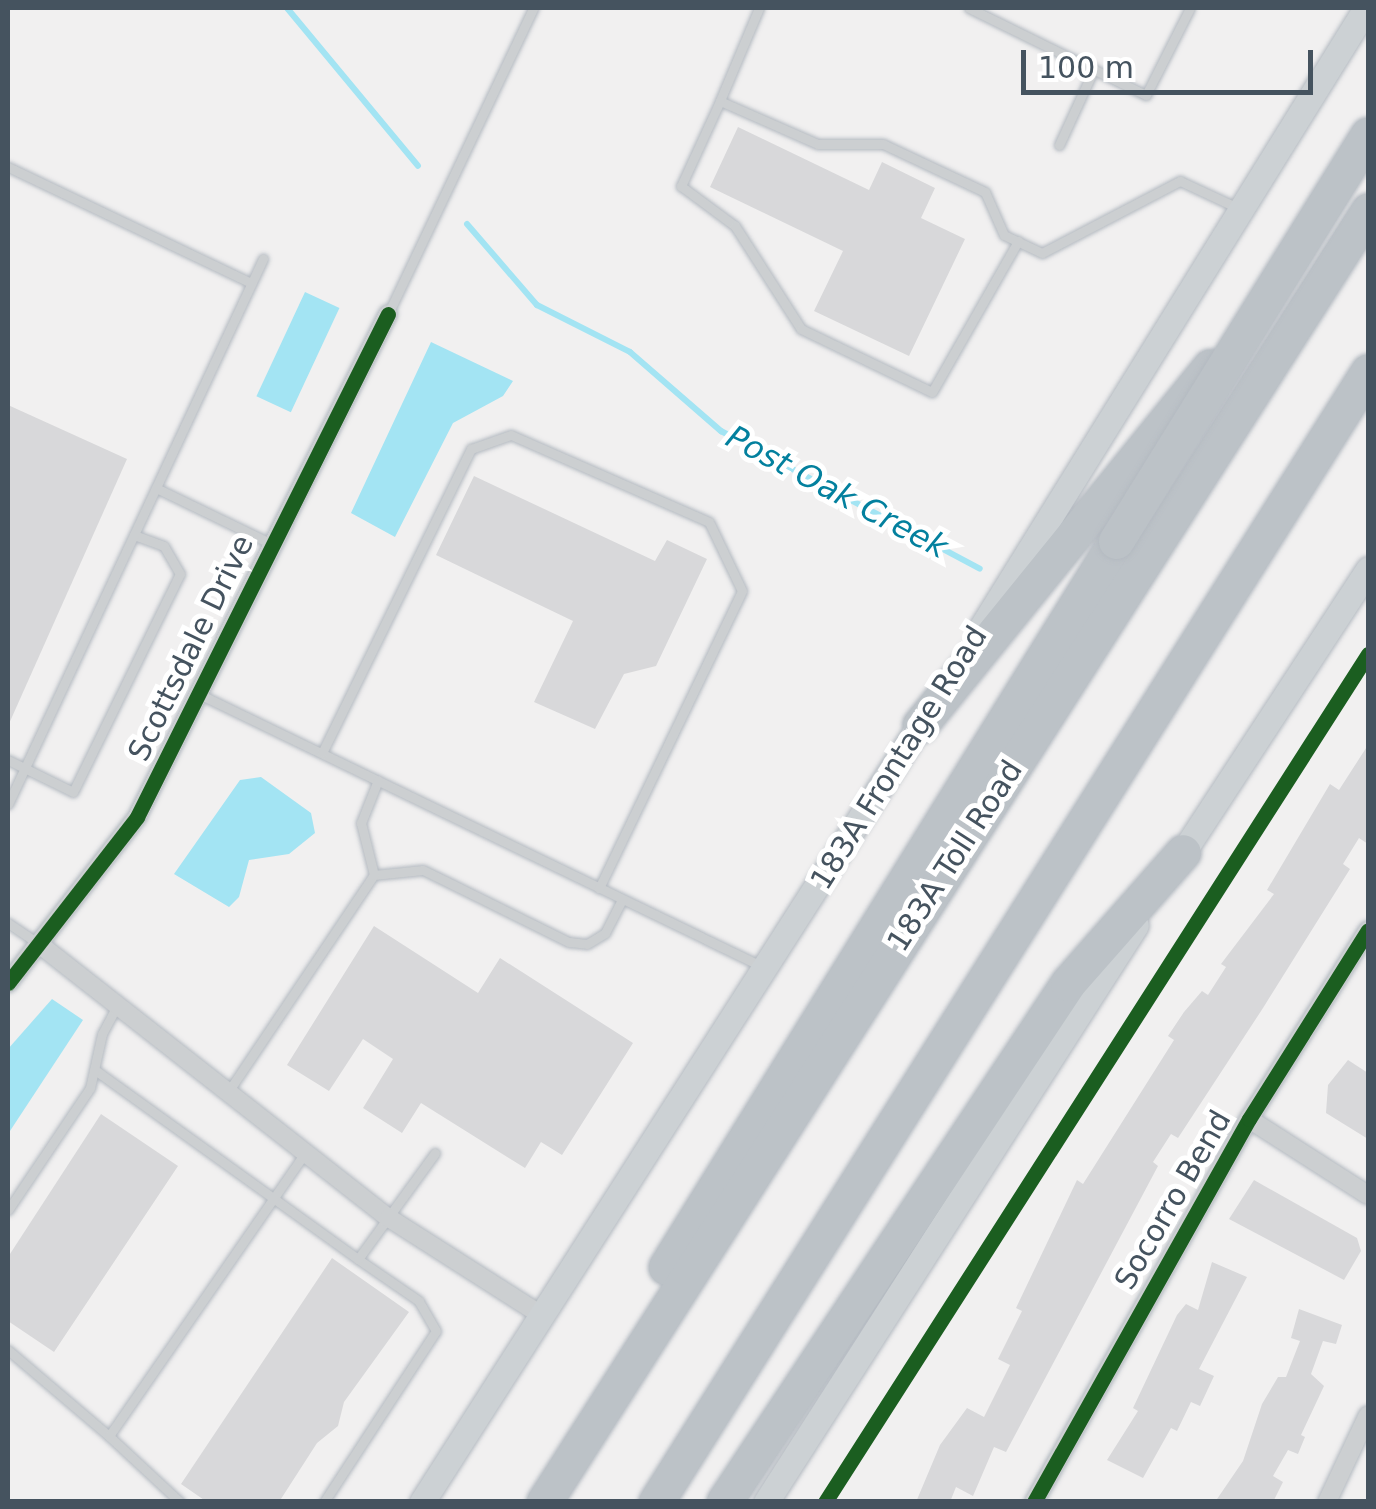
<!DOCTYPE html>
<html>
<head>
<meta charset="utf-8">
<style>
  body { margin:0 }
  #map { position:relative; width:1376px; height:1509px; overflow:hidden; background:#f1f0f0; font-family:"DejaVu Sans",sans-serif }
  div>[style] { position:absolute }
  [style*='--x'] { left:calc(var(--x)*1px); top:calc(var(--y)*1px); width:calc(var(--w)*1px); rotate:calc(var(--a)*1deg) }
  .water>* { inset:0; background:#a3e4f3; transform-origin:0 0 }
  .stream>* { height:6px; margin:-3px; padding:0 3px; transform-origin:3px; border-radius:3px; background:#a3e4f3 }
  .building>* { inset:0; background:#d8d8da }
  .roads { filter:drop-shadow(0 0 2px #b4bac1) drop-shadow(0 0 2px #b4bac1) }
  .service>* { height:9px; margin:-4.5px; padding:0 4.5px; transform-origin:4.5px; border-radius:4.5px; background:#cccfd1 }
  .minor>* { height:18px; margin:-9px; padding:0 9px; transform-origin:9px; border-radius:9px; background:#cccfd1 }
  .secondary>* { height:25px; margin:-12.5px; padding:0 12.5px; transform-origin:12.5px; border-radius:12.5px; background:#ccd1d4 }
  .motorway>* { height:35px; margin:-17.5px; padding:0 17.5px; transform-origin:17.5px; border-radius:17.5px; background:#bcc2c7 }
  .bridges { filter:drop-shadow(0 0 2px #b4bac1) drop-shadow(0 0 2px #b4bac1) }
  .motorway-bridge>* { height:35px; margin:-17.5px; padding:0 17.5px; transform-origin:17.5px; border-radius:17.5px; background:#bcc2c7 }
  .cycleway>* { height:15px; margin:-7.5px; padding:0 7.5px; transform-origin:7.5px; border-radius:7.5px; background:#1b5e20 }
  span { translate:-50% -50%; white-space:nowrap; text-align:center; line-height:1.15; -webkit-text-stroke:10px #fff; paint-order:stroke }
  .street-label { font-size:30px; color:#45535f }
  .water-label { font-size:32px; color:#03809e; font-style:italic }
  .frame { position:absolute; inset:0; border:10px solid #45535f; pointer-events:none }
  .scale { position:absolute; left:1021px; top:50px; width:292px; height:45px; box-sizing:border-box; border:5px solid #45535f; border-top:0; padding-left:12px; font-size:30px; line-height:35px; white-space:nowrap; color:#45535f; -webkit-text-stroke:8px #fff; paint-order:stroke }
</style>
</head>
<body>
<div id="map">
  <div class="water">
    <i style="left:305px;top:292px;width:38px;height:115px;rotate:25deg"></i>
    <i style="clip-path:polygon(431px 342px,513px 381px,503px 396px,453px 423px,395px 537px,351px 513px)"></i>
    <i style="clip-path:polygon(261px 777px,311px 813px,315px 833px,289px 854px,249px 860px,239px 897px,229px 907px,174px 874px,240px 780px)"></i>
    <i style="clip-path:polygon(52px 999px,83px 1020px,8px 1134px,8px 1049px)"></i>
  </div>
  <div class="stream">
    <i style="--x:287;--y:8;--w:205;--a:50.3"></i>
    <i style="--x:467;--y:224;--w:107;--a:49.2"></i>
    <i style="--x:537;--y:305;--w:104;--a:26.8"></i>
    <i style="--x:630;--y:352;--w:121;--a:41"></i>
    <i style="--x:721;--y:431;--w:293;--a:28"></i>
  </div>
  <div class="building">
    <i style="clip-path:polygon(738px 127px,869px 190px,882px 162px,935px 188px,921px 218px,965px 239px,909px 356px,814px 311px,843px 251px,710px 187px)"></i>
    <i style="clip-path:polygon(8px 405px,127px 459px,8px 726px)"></i>
    <i style="clip-path:polygon(474px 476px,655px 561px,667px 540px,707px 559px,656px 666px,624px 674px,595px 729px,534px 702px,573px 621px,436px 555px)"></i>
    <i style="clip-path:polygon(1368px 745px,1368px 844px,1359px 838px,1343px 864px,1350px 869px,1263px 1008px,1178px 1138px,1171px 1134px,1153px 1162px,1158px 1166px,1006px 1452px,994px 1447px,973px 1496px,956px 1487px,950px 1502px,916px 1502px,940px 1445px,967px 1408px,984px 1417px,1010px 1365px,998px 1359px,1022px 1311px,1016px 1308px,1077px 1180px,1083px 1184px,1174px 1040px,1168px 1036px,1184px 1012px,1202px 991px,1208px 995px,1226px 967px,1221px 964px,1274px 894px,1267px 890px,1330px 784px,1339px 790px)"></i>
    <i style="clip-path:polygon(374px 926px,478px 993px,500px 958px,633px 1043px,562px 1155px,541px 1142px,525px 1168px,421px 1103px,402px 1133px,363px 1108px,393px 1059px,363px 1039px,329px 1091px,287px 1065px)"></i>
    <i style="clip-path:polygon(1348px 1060px,1368px 1073px,1368px 1139px,1326px 1113px,1328px 1085px)"></i>
    <i style="clip-path:polygon(101px 1114px,178px 1166px,54px 1352px,8px 1321px,8px 1257px)"></i>
    <i style="clip-path:polygon(1254px 1180px,1357px 1238px,1361px 1251px,1344px 1280px,1229px 1219px)"></i>
    <i style="clip-path:polygon(332px 1258px,409px 1312px,344px 1402px,338px 1426px,317px 1443px,279px 1502px,207px 1502px,181px 1484px)"></i>
    <i style="clip-path:polygon(1212px 1262px,1247px 1277px,1199px 1369px,1214px 1376px,1200px 1406px,1191px 1402px,1177px 1431px,1171px 1428px,1143px 1478px,1107px 1460px,1138px 1411px,1133px 1408px,1177px 1315px,1186px 1304px,1198px 1310px)"></i>
    <i style="clip-path:polygon(1299px 1309px,1342px 1325px,1336px 1344px,1323px 1341px,1311px 1374px,1324px 1386px,1301px 1435px,1305px 1437px,1298px 1454px,1288px 1450px,1273px 1476px,1283px 1482px,1273px 1502px,1215px 1502px,1243px 1461px,1262px 1404px,1278px 1377px,1286px 1377px,1300px 1341px,1291px 1338px)"></i>
  </div>
  <div class="roads">
    <div class="service">
      <i style="--x:759;--y:8;--w:101;--a:112.8"></i>
      <i style="--x:720;--y:101;--w:107;--a:23.7"></i>
      <i style="--x:818;--y:144;--w:65;--a:0"></i>
      <i style="--x:883;--y:144;--w:113;--a:25.2"></i>
      <i style="--x:985;--y:192;--w:47;--a:66.2"></i>
      <i style="--x:1004;--y:235;--w:42;--a:25.3"></i>
      <i style="--x:1042;--y:253;--w:156;--a:-27.6"></i>
      <i style="--x:1180;--y:181;--w:66;--a:25"></i>
      <i style="--x:969;--y:8;--w:197;--a:26.2"></i>
      <i style="--x:1146;--y:95;--w:97;--a:-63.2"></i>
      <i style="--x:720;--y:101;--w:94;--a:114.6"></i>
      <i style="--x:681;--y:186;--w:67;--a:36.5"></i>
      <i style="--x:735;--y:226;--w:122;--a:57.3"></i>
      <i style="--x:801;--y:329;--w:145;--a:25.7"></i>
      <i style="--x:932;--y:392;--w:174;--a:-60.3"></i>
      <i style="--x:1059;--y:145;--w:84;--a:-65.3"></i>
      <i style="--x:8;--y:167;--w:269;--a:25.5"></i>
      <i style="--x:388;--y:314;--w:339;--a:-64.6"></i>
      <i style="--x:156;--y:488;--w:129;--a:25.8"></i>
      <i style="--x:201;--y:695;--w:622;--a:25.82"></i>
      <i style="--x:322;--y:753;--w:339;--a:-63.9"></i>
      <i style="--x:471;--y:449;--w:42;--a:-19.3"></i>
      <i style="--x:511;--y:435;--w:216;--a:23.7"></i>
      <i style="--x:709;--y:522;--w:76;--a:64.4"></i>
      <i style="--x:742;--y:591;--w:330;--a:115.7"></i>
      <i style="--x:8;--y:760;--w:72;--a:26.2"></i>
      <i style="--x:73;--y:792;--w:243;--a:-63.9"></i>
      <i style="--x:180;--y:574;--w:32;--a:-120"></i>
      <i style="--x:164;--y:546;--w:32;--a:-160"></i>
      <i style="--x:8;--y:804;--w:602;--a:-64.93"></i>
      <i style="--x:374;--y:875;--w:49;--a:-5.8"></i>
      <i style="--x:423;--y:870;--w:163;--a:26.3"></i>
      <i style="--x:569;--y:942;--w:18;--a:6"></i>
      <i style="--x:587;--y:944;--w:21;--a:-31"></i>
      <i style="--x:605;--y:933;--w:38;--a:-63"></i>
      <i style="--x:8;--y:923;--w:37;--a:34"></i>
      <i style="--x:95;--y:1070;--w:324;--a:35.7"></i>
      <i style="--x:230;--y:1089;--w:258;--a:-56.1"></i>
      <i style="--x:374;--y:875;--w:54;--a:-104"></i>
      <i style="--x:361;--y:823;--w:46;--a:-68.4"></i>
      <i style="--x:8;--y:1210;--w:147;--a:-56.1"></i>
      <i style="--x:90;--y:1088;--w:55;--a:-77.5"></i>
      <i style="--x:102;--y:1034;--w:34;--a:-62"></i>
      <i style="--x:8;--y:1350;--w:133;--a:40.4"></i>
      <i style="--x:180;--y:1502;--w:97;--a:-137.1"></i>
      <i style="--x:109;--y:1436;--w:346;--a:-55.3"></i>
      <i style="--x:324;--y:1502;--w:204;--a:-56.8"></i>
      <i style="--x:436;--y:1331;--w:34;--a:-120"></i>
      <i style="--x:419;--y:1301;--w:74;--a:-145.5"></i>
      <i style="--x:358;--y:1259;--w:131;--a:-54"></i>
    </div>
    <div class="minor">
      <i style="--x:39;--y:944;--w:444;--a:38.1"></i>
      <i style="--x:389;--y:1218;--w:183;--a:32.5"></i>
      <i style="--x:8;--y:983;--w:210;--a:-52.1"></i>
      <i style="--x:137;--y:817;--w:562;--a:-63.48"></i>
      <i style="--x:1249;--y:1119;--w:141;--a:32.6"></i>
      <i style="--x:1034;--y:1502;--w:439;--a:-60.7"></i>
      <i style="--x:1249;--y:1119;--w:223;--a:-57.8"></i>
      <i style="--x:1327;--y:1502;--w:96;--a:-64.8"></i>
    </div>
    <div class="secondary">
      <i style="--x:981;--y:628;--w:730;--a:-58.16"></i>
      <i style="--x:1174;--y:866;--w:355;--a:-56.8"></i>
      <i style="--x:422;--y:1502;--w:938;--a:-57.36"></i>
      <i style="--x:766;--y:1502;--w:685;--a:-57.33"></i>
    </div>
    <div class="motorway">
      <i style="--x:920;--y:725;--w:461;--a:-51"></i>
      <i style="--x:666;--y:1267;--w:854;--a:-58.21"></i>
      <i style="--x:544;--y:1502;--w:1532;--a:-57.45"></i>
      <i style="--x:656;--y:1502;--w:1336;--a:-57.79"></i>
      <i style="--x:724;--y:1502;--w:623;--a:-56.46"></i>
      <i style="--x:1068;--y:983;--w:174;--a:-48.7"></i>
    </div>
  </div>
  <div class="bridges">
    <div class="motorway-bridge">
      <i style="--x:1116;--y:541;--w:478;--a:-58.2"></i>
    </div>
  </div>
  <div class="cycleway">
    <i style="--x:8;--y:983;--w:210;--a:-52.1"></i>
    <i style="--x:137;--y:817;--w:562;--a:-63.48"></i>
    <i style="--x:825;--y:1502;--w:1007;--a:-57.37"></i>
    <i style="--x:1034;--y:1502;--w:439;--a:-60.7"></i>
    <i style="--x:1249;--y:1119;--w:223;--a:-57.8"></i>
  </div>
  <div class="street-label">
    <span style="left:191px;top:648px;rotate:-64deg">Scottsdale Drive</span>
    <span style="left:899px;top:758px;rotate:-58deg">183A Frontage Road</span>
    <span style="left:955px;top:856px;rotate:-57deg">183A Toll Road</span>
    <span style="left:1173px;top:1200px;rotate:-60deg">Socorro Bend</span>
  </div>
  <div class="water-label">
    <span style="left:837px;top:492px;rotate:28deg">Post Oak Creek</span>
  </div>
  <div class="frame"></div>
  <div class="scale">100 m</div>
</div>
</body>
</html>
